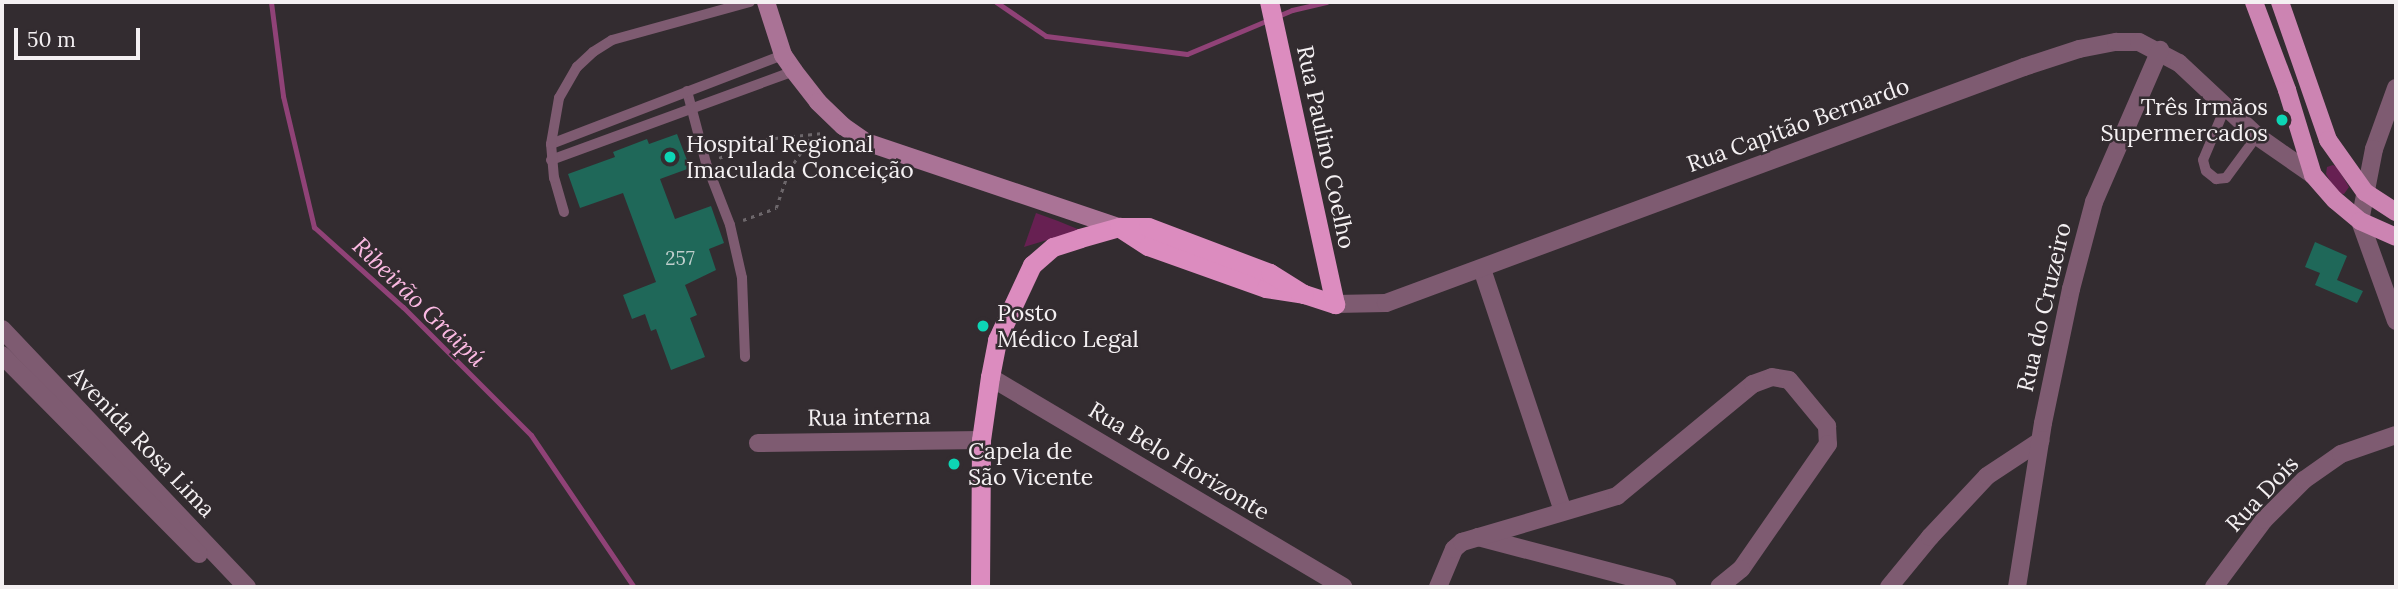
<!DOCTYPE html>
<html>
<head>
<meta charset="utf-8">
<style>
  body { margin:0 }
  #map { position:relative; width:2398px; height:589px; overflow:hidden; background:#332c30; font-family:Lora,serif }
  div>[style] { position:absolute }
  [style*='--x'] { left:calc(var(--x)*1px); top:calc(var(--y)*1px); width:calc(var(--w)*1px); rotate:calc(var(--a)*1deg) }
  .green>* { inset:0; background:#672052 }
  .stream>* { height:5px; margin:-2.5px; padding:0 2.5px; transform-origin:2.5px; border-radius:2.5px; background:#904277 }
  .building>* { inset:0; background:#1f6859 }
  .path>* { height:2.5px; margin-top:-1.25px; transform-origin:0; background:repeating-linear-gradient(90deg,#6d676b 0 3.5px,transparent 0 8.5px) }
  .service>* { height:10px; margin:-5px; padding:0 5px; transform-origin:5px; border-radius:5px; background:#7e5b71 }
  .minor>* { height:18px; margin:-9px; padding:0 9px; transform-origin:9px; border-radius:9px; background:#7e5b71 }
  .tertiary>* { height:18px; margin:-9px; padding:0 9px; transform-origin:9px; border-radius:9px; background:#7e5b71 }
  .secondary>* { height:18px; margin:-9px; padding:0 9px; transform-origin:9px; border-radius:9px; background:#aa7396 }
  .primary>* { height:18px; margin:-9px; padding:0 9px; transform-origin:9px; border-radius:9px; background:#cc84b2 }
  .trunk>* { height:19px; margin:-9.5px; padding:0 9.5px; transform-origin:9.5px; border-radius:9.5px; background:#dc8cbf }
  .dots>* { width:19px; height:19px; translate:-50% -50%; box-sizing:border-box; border:4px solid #332c30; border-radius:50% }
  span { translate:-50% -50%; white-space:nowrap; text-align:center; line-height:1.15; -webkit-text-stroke:5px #332c30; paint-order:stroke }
  .number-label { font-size:19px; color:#bfcecc }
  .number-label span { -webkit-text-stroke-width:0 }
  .poi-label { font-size:23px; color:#f4f0f2 }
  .right { translate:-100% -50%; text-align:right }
  .left { translate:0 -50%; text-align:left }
  .street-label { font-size:23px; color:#f4f0f2 }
  .water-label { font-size:24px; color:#fbb9e2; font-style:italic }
  .frame { position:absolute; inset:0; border:4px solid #f4f0f2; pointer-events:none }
  .scale { position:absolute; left:14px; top:28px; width:126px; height:32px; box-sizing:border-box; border:4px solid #f4f0f2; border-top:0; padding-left:9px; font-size:21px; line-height:24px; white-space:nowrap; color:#f4f0f2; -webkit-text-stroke:5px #332c30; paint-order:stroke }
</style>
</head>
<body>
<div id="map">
  <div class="green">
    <i style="clip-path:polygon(2333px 165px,2337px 167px,2349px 187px,2344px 194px,2337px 193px,2326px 174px,2327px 167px)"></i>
    <i style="clip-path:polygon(1036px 213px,1058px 221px,1080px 230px,1024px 247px)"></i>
  </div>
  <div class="stream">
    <i style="--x:271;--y:2;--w:95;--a:82.7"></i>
    <i style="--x:283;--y:96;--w:135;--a:76.7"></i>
    <i style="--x:314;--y:227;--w:120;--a:42"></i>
    <i style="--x:403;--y:307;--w:181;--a:45"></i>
    <i style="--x:531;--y:435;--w:184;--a:55.9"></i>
    <i style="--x:996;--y:2;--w:60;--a:34.2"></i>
    <i style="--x:1046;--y:36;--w:142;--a:7.3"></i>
    <i style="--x:1187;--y:54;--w:114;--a:-22.7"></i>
    <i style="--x:1292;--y:10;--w:35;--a:-13"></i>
  </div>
  <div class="building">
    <i style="clip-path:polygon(677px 134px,690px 168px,660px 179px,675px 219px,711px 206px,724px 243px,709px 249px,716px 270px,685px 285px,697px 315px,690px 318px,705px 357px,671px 370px,656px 329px,651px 331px,645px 314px,632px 319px,623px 295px,656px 282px,623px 193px,580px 208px,568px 174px,615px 157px,613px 152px,647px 139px,649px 144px)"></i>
    <i style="clip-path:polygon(2315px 242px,2347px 256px,2337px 280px,2363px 291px,2357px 303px,2315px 285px,2320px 273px,2305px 267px)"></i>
  </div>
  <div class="path">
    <i style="--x:719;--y:158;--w:51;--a:-22"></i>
    <i style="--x:766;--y:139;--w:57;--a:-6"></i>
    <i style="--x:743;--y:220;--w:35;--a:-20"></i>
    <i style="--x:776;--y:208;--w:40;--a:-71.1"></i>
    <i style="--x:789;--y:170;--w:41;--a:-55.9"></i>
  </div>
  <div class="service">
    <i style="--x:687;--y:91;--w:74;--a:75.2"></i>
    <i style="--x:706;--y:163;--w:66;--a:68.8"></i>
    <i style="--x:730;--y:225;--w:54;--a:77.2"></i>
    <i style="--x:742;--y:278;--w:79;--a:87.8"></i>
    <i style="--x:2225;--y:108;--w:56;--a:112.9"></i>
    <i style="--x:2203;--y:160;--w:11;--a:75"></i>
    <i style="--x:2206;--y:171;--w:13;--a:39"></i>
    <i style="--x:2216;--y:179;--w:10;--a:-6"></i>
    <i style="--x:2226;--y:178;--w:52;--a:-53.6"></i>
    <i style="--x:551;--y:144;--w:248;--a:-21"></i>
    <i style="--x:551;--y:160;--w:259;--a:-20.1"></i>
    <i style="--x:564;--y:212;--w:35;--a:-106"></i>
    <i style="--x:554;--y:178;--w:34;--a:-95"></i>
    <i style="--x:551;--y:144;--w:47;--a:-80.1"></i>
    <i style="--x:559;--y:98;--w:36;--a:-60"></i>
    <i style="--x:577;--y:67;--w:22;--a:-43"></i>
    <i style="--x:593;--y:52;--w:22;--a:-32"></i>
    <i style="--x:612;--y:40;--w:143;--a:-15.4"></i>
  </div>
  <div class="minor">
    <i style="--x:2396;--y:88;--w:65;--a:109.8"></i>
    <i style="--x:2374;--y:149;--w:73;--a:101"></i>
    <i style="--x:2360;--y:221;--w:106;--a:70.2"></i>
    <i style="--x:1482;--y:269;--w:255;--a:71.5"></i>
    <i style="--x:1335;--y:304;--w:51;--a:-1.1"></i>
    <i style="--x:1386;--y:303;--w:680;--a:-20.3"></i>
    <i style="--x:2024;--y:67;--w:58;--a:-18.1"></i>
    <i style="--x:2079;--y:49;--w:38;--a:-11"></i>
    <i style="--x:2116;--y:42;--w:23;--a:0"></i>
    <i style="--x:2139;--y:42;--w:45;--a:27.7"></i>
    <i style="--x:2179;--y:63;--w:107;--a:43.1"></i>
    <i style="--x:2257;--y:136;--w:68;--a:34.9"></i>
    <i style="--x:990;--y:377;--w:411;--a:30.7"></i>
    <i style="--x:758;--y:443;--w:223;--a:-0.8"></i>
    <i style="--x:1478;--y:537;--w:196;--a:14.7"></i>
    <i style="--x:1438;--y:587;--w:41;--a:-67.2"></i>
    <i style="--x:1454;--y:549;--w:11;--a:-41"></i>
    <i style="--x:1462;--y:542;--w:162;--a:-16.5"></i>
    <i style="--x:1617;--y:496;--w:176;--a:-39.5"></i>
    <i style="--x:1753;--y:384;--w:20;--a:-20"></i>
    <i style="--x:1772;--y:377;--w:17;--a:10"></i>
    <i style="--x:1789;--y:380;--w:60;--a:50.4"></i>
    <i style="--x:1827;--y:426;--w:18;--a:87"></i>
    <i style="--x:1828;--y:444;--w:152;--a:124.8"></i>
    <i style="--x:1741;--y:569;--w:28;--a:141"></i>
    <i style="--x:1889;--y:587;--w:65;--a:-50.6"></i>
    <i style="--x:1930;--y:537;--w:83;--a:-46.9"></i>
    <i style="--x:1987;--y:476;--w:64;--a:-33.4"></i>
    <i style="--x:2017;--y:587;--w:166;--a:-81"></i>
    <i style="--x:2043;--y:423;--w:137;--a:-78.2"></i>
    <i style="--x:2071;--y:289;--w:90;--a:-75.2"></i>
    <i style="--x:2094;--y:202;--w:166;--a:-66.5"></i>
    <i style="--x:2214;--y:587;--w:84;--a:-53.3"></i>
    <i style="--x:2264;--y:520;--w:57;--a:-45"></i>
    <i style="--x:2304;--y:480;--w:45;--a:-35.1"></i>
    <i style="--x:2341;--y:454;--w:58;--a:-19.1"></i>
  </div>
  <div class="tertiary">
    <i style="--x:2;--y:329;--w:356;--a:46.5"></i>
    <i style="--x:2;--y:355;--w:280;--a:45.3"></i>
  </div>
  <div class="secondary">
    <i style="--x:766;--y:2;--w:56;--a:72.2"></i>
    <i style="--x:783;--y:55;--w:19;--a:55"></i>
    <i style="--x:794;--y:71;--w:39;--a:52"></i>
    <i style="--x:818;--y:102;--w:35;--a:44"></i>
    <i style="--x:843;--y:126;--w:28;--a:35"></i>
    <i style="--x:866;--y:142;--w:267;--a:18.6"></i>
  </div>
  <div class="primary">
    <i style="--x:2254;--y:2;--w:94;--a:69.4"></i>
    <i style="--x:2287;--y:90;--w:89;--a:73"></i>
    <i style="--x:2313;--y:175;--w:33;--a:49"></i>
    <i style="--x:2335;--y:200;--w:33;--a:40"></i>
    <i style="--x:2360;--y:221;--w:39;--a:24"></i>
    <i style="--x:2280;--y:2;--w:146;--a:70.8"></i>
    <i style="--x:2328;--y:140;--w:64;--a:54.6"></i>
    <i style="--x:2365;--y:192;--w:37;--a:33"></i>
  </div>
  <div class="trunk">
    <i style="--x:1120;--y:228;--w:33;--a:33"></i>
    <i style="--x:1148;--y:246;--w:125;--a:19.6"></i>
    <i style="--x:1266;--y:288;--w:38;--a:9"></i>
    <i style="--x:1304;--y:294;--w:33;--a:18"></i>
    <i style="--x:1335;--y:304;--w:309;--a:-102.3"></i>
    <i style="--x:980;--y:587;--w:147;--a:-89.6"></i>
    <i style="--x:981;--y:440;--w:64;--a:-81.9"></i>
    <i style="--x:990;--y:377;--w:38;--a:-79"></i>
    <i style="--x:997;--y:340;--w:83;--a:-65"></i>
    <i style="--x:1032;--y:265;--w:28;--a:-41"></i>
    <i style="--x:1053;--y:247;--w:28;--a:-18"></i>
    <i style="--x:1080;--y:238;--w:41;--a:-15.8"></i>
    <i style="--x:1119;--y:227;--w:29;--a:0"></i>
    <i style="--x:1148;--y:227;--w:130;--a:20.7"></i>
    <i style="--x:1270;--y:273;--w:40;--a:32"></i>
  </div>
  <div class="dots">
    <i style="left:2282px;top:120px;background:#0dd5b5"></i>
    <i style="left:670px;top:157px;background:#0dd5b5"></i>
    <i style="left:983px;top:326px;background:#0dd5b5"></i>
    <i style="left:954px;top:464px;background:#0dd5b5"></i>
  </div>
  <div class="number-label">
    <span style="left:680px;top:259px">257</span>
  </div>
  <div class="poi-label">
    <span class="right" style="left:2268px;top:120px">Três Irmãos<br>Supermercados</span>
    <span class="left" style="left:686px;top:157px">Hospital Regional<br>Imaculada Conceição</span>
    <span class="left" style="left:997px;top:326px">Posto<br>Médico Legal</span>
    <span class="left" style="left:968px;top:464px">Capela de<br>São Vicente</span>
  </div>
  <div class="street-label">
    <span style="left:1798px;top:125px;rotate:-20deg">Rua Capitão Bernardo</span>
    <span style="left:1326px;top:147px;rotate:78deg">Rua Paulino Coelho</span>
    <span style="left:2044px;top:307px;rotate:-77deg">Rua do Cruzeiro</span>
    <span style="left:869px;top:417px;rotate:-1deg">Rua interna</span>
    <span style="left:142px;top:442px;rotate:46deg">Avenida Rosa Lima</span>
    <span style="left:1179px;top:461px;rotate:31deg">Rua Belo Horizonte</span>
    <span style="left:2262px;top:494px;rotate:-47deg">Rua Dois</span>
  </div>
  <div class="water-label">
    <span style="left:419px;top:302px;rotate:44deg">Ribeirão Graipú</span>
  </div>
  <div class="frame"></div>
  <div class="scale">50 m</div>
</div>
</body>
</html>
